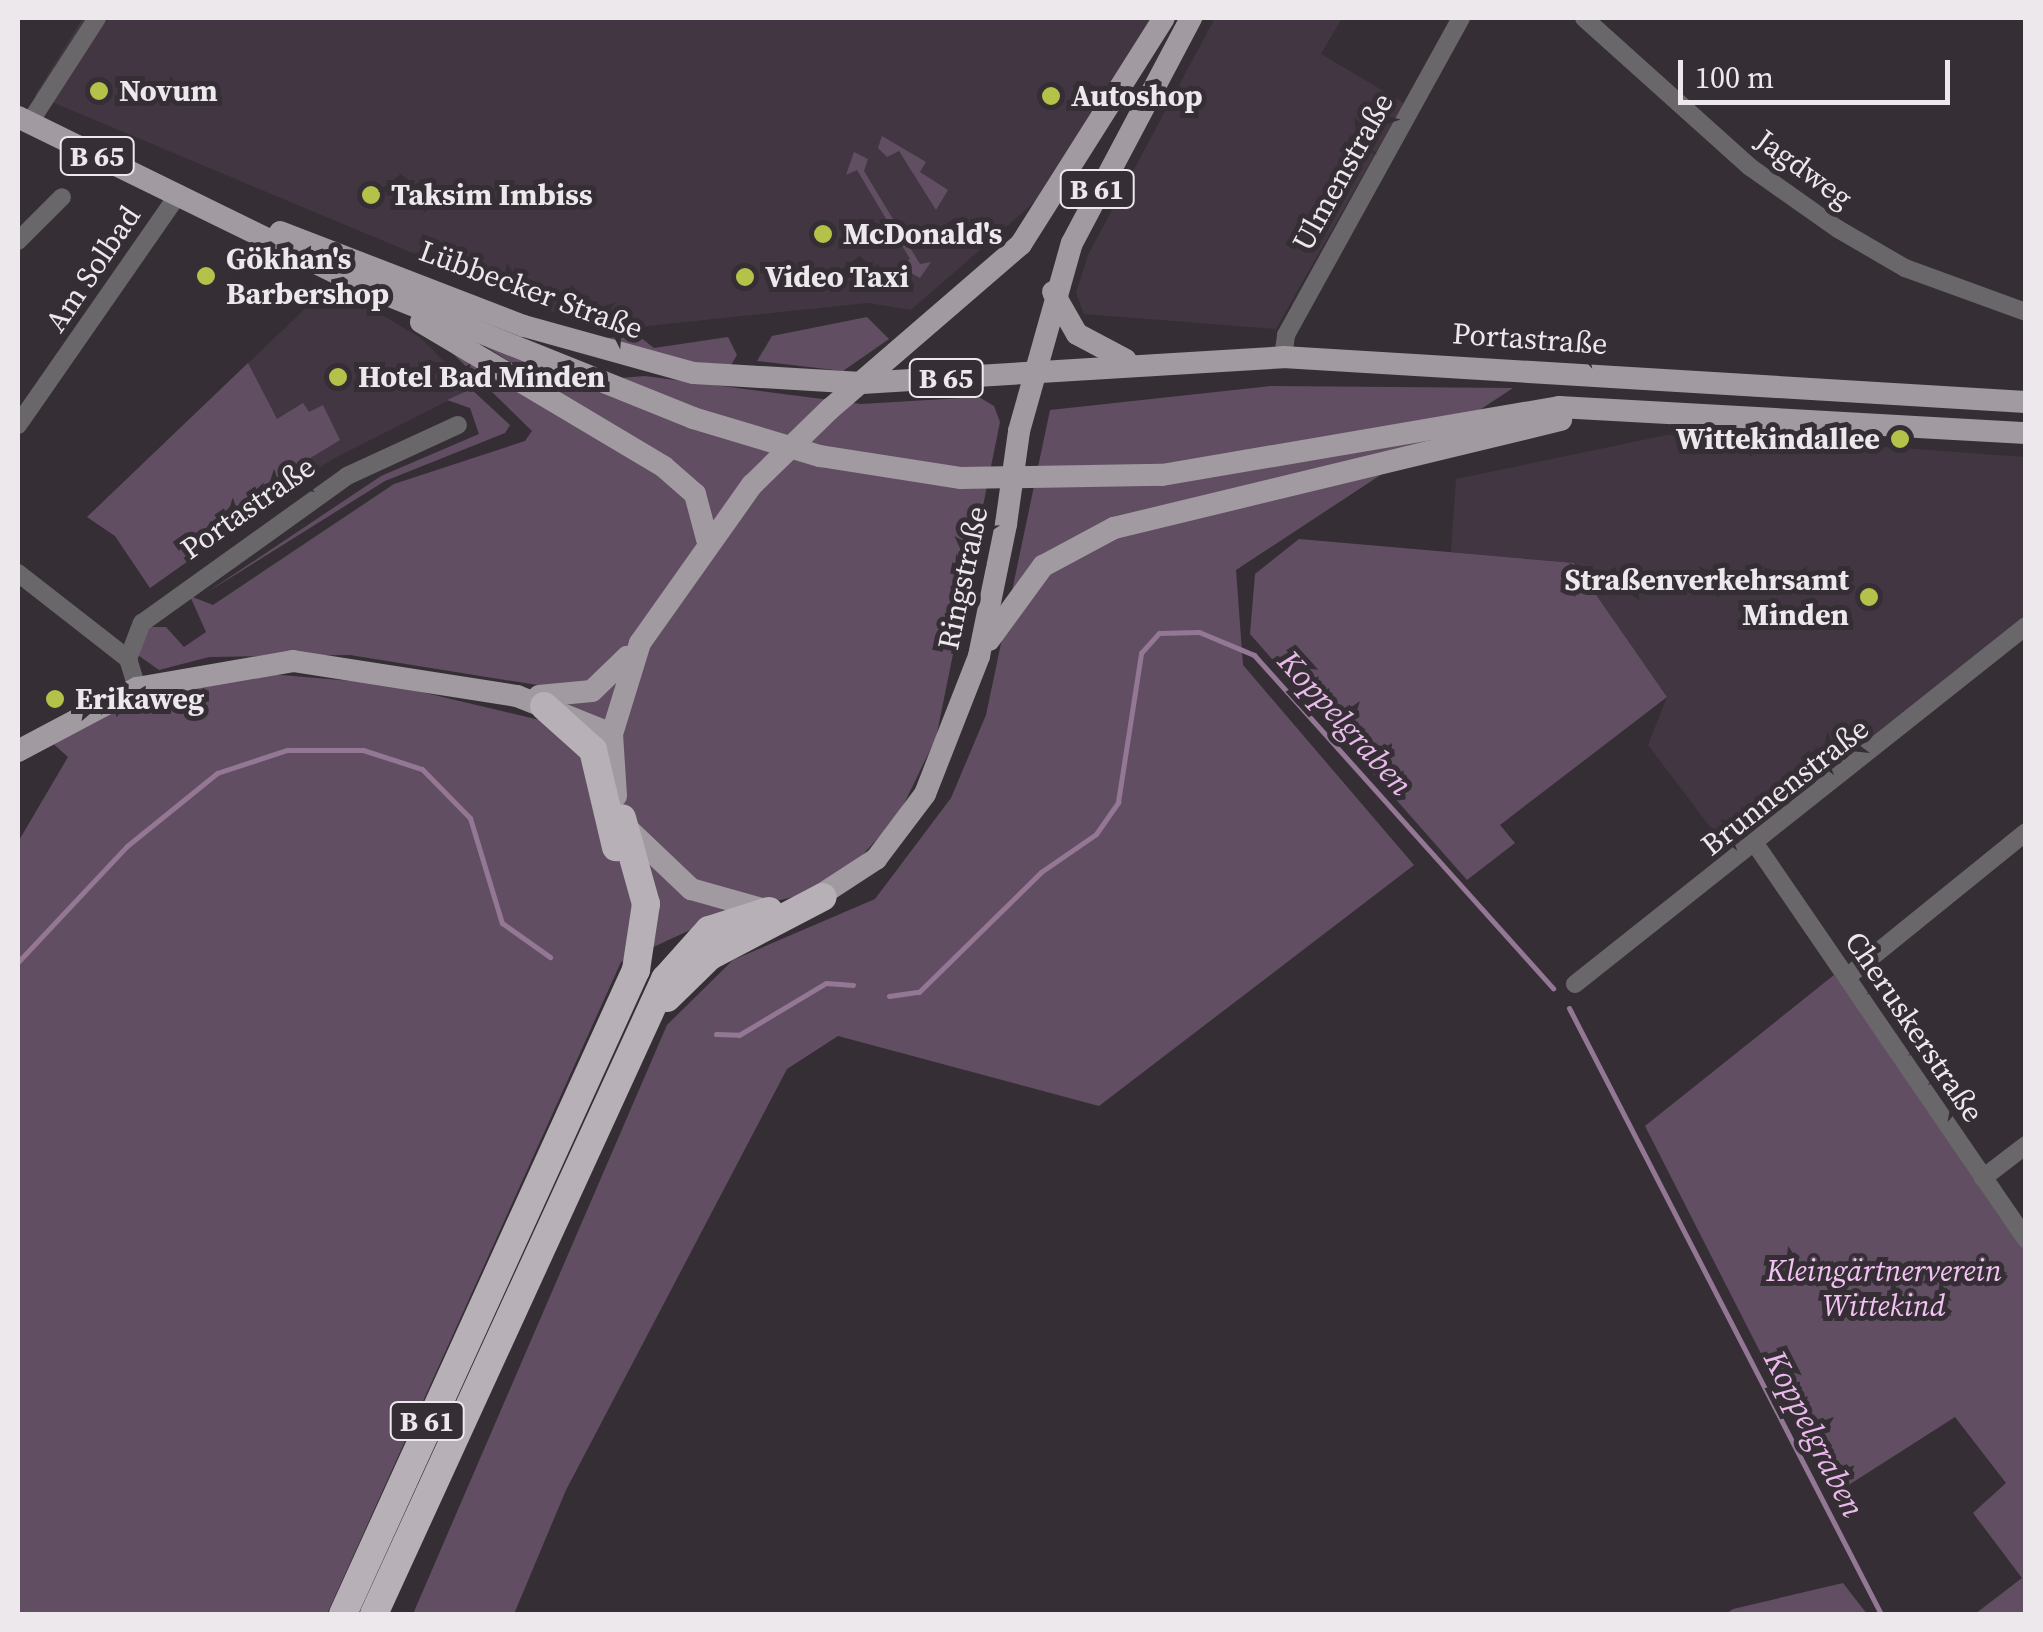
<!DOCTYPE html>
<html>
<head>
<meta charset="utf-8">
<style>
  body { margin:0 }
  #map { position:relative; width:2043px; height:1632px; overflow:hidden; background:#352f35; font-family:"Source Serif 4",serif }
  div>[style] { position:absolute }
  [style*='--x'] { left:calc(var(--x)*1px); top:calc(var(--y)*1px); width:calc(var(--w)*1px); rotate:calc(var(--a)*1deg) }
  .built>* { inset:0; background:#413641 }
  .green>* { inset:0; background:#624e63 }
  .stream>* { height:5px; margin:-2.5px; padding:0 2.5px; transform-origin:2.5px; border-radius:2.5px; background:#947795 }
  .minor>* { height:18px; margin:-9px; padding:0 9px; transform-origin:9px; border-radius:9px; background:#6a676a }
  .major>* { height:22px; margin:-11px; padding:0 11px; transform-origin:11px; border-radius:11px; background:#a19ba1 }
  .highway>* { height:28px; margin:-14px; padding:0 14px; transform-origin:14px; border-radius:14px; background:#b7b0b7 }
  .major-bridge>* { height:22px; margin:-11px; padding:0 11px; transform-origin:11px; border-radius:11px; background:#a19ba1 }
  .dots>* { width:28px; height:28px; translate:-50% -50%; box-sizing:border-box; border:5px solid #352f35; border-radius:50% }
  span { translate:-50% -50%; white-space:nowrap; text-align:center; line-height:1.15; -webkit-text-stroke:10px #352f35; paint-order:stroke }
  .shield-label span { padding:2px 8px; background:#352f35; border:2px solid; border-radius:8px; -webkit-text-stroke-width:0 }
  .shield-label { font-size:28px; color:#ece8ec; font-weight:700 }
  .poi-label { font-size:30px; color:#ece8ec; font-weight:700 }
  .left { translate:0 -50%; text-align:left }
  .right { translate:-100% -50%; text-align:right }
  .street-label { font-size:30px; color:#ece8ec }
  .park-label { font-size:30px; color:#f4c2f5; font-style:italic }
  .water-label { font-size:32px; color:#eab9ec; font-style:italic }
  .frame { position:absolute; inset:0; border:20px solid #ece8ec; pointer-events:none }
  .scale { position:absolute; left:1678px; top:60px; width:272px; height:45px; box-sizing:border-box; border:5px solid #ece8ec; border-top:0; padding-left:12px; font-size:30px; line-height:35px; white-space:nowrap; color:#ece8ec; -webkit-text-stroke:8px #352f35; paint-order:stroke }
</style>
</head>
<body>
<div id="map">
  <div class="built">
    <i style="clip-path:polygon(83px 18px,1152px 18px,1053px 186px,911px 310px,868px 303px,619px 329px,575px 321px,35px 95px)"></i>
    <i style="clip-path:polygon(1215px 18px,1342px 18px,1321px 54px,1404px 103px,1276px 329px,1084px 314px,1076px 293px,1088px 255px)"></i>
    <i style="clip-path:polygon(331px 284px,422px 339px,471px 389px,331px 460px,150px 588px,115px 536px,87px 517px)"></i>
    <i style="clip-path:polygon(1681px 432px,2025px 457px,2025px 616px,1732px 856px,1648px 745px,1667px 697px,1574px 563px,1451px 552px,1456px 479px)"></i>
  </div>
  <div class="green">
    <i style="clip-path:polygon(882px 136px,926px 162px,920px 172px,948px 190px,936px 210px,899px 151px,887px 157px,878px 148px)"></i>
    <i style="clip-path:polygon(854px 152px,868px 159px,864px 171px,920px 264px,931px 262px,920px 278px,900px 267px,910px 259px,857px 170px,846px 175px)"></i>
    <i style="clip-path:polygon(867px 317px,889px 339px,843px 371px,757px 361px,772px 336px)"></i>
    <i style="clip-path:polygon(640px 337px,654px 348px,728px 337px,737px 355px,731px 365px,691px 362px,601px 338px)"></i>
    <i style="clip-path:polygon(438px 339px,551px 388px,474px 339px,570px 382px,645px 376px,861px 404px,979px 397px,994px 406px,1000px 422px,936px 738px,898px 816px,858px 860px,805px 894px,727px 913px,621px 962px,327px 1614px,18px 1614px,18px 842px,68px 757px,49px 740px,124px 703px,198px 681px,269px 674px,388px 684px,544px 721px,562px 689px,350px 655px,209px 657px,159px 670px,138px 655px,149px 627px,166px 627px,184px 647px,206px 632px,190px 596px,213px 605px,394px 484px,525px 441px,532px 431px)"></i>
    <i style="clip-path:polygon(248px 363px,277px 419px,303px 403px,309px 412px,323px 405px,340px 440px,307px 460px,314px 472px,150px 588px,115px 536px,87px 517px)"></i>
    <i style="clip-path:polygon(1271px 386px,1513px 388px,1236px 570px,1243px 665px,1414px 865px,1099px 1106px,838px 1036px,787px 1069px,566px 1490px,514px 1614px,413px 1614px,667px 1025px,733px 960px,875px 899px,951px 798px,986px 715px,1050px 410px)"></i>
    <i style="clip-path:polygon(471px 389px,510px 425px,505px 433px,385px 481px,206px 593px,381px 476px,479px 434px,470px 408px,447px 400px)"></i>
    <i style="clip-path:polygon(1299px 539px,1574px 563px,1667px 697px,1500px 825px,1515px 843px,1467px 880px,1250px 634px,1255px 574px)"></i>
    <i style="clip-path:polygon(1834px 975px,2025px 1248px,2025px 1614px,1975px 1614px,2022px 1578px,1973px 1513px,2006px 1483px,1955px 1417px,1833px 1495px,1645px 1126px)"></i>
    <i style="clip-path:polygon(1843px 1583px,1867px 1614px,1726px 1614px,1733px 1609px)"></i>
  </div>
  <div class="stream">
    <i style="--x:18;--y:962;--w:159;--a:-46.8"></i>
    <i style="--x:127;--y:846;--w:116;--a:-39"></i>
    <i style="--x:217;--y:773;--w:74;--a:-18.2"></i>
    <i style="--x:287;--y:750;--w:76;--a:0"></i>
    <i style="--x:363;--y:750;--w:62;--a:17.9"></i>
    <i style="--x:422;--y:769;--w:69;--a:45.6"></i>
    <i style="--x:470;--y:818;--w:110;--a:73.1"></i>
    <i style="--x:502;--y:923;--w:59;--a:35.3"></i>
    <i style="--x:889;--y:996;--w:30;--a:-8"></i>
    <i style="--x:919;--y:992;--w:171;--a:-44.5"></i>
    <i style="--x:1041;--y:872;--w:67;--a:-34.6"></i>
    <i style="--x:1096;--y:834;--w:39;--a:-55"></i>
    <i style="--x:1118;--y:802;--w:151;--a:-81.2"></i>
    <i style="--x:1141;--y:653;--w:27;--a:-48"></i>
    <i style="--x:1159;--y:633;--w:40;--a:-1.4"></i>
    <i style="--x:1199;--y:632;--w:60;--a:22.7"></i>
    <i style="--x:1254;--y:655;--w:448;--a:48.1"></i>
    <i style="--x:1569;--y:1008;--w:682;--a:62.76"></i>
    <i style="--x:716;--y:1034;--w:23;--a:2"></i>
    <i style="--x:739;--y:1035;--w:101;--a:-30.9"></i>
    <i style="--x:826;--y:983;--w:27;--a:4"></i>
  </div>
  <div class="minor">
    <i style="--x:1584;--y:18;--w:223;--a:41.9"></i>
    <i style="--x:1750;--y:167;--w:108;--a:35.2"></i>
    <i style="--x:1838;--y:229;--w:78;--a:30.2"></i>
    <i style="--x:1905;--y:268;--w:129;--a:20"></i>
    <i style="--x:30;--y:122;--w:124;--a:-57.2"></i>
    <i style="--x:18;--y:241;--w:62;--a:-45"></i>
    <i style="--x:1283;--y:357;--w:22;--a:-82"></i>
    <i style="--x:1286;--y:335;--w:362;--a:-61.1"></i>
    <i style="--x:18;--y:425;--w:282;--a:-55.2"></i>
    <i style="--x:18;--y:573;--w:140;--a:38"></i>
    <i style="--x:137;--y:688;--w:30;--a:-107"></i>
    <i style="--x:128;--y:659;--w:39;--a:-69"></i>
    <i style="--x:142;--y:623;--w:252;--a:-35.6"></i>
    <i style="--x:347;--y:476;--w:122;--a:-24.7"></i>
    <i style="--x:1756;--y:845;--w:478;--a:55.6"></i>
    <i style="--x:1847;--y:977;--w:230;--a:-39"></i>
    <i style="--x:1575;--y:984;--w:576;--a:-38.44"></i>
    <i style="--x:1983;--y:1178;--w:54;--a:-37.5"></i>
  </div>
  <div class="major">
    <i style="--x:18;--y:117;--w:370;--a:26.1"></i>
    <i style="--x:350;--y:280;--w:370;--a:21.9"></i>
    <i style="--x:693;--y:418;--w:133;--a:16.7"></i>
    <i style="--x:820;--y:456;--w:143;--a:8.9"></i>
    <i style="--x:961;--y:478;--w:201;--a:-0.9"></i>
    <i style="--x:1162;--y:475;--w:403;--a:-9.7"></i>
    <i style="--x:1559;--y:407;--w:468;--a:3.2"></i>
    <i style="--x:280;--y:232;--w:261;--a:21.1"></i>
    <i style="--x:524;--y:326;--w:176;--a:15.5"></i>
    <i style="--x:694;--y:373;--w:168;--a:3.4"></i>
    <i style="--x:862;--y:383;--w:422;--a:-3.5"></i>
    <i style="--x:1283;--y:357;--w:744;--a:3.47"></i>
    <i style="--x:1053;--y:292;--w:48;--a:60.3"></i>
    <i style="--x:1077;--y:334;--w:55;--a:28"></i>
    <i style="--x:421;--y:322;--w:283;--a:30.8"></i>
    <i style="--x:664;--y:467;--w:41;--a:41.1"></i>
    <i style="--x:695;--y:494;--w:47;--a:75.1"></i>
    <i style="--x:830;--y:409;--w:252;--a:-40.8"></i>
    <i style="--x:1021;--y:244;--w:267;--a:-57.7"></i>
    <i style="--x:1019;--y:431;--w:195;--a:-74.3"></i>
    <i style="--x:1072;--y:243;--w:255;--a:-62.1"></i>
    <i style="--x:989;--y:640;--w:92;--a:-53.9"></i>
    <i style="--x:1043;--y:566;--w:81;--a:-28.2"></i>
    <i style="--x:1114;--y:528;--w:460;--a:-13.6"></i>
    <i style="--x:539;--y:696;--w:53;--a:-5.4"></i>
    <i style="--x:592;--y:691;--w:49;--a:-44.2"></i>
    <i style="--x:18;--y:751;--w:135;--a:-27.9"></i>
    <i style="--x:137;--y:688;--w:158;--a:-9.8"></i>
    <i style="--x:293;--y:661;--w:227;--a:8.9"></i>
    <i style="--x:517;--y:696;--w:102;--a:21.8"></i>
    <i style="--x:616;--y:796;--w:62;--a:-93.7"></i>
    <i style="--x:612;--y:734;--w:95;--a:-72.9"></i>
    <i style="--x:640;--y:643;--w:194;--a:-54.7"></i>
    <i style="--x:629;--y:830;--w:86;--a:43.6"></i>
    <i style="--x:691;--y:889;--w:81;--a:15.8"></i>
    <i style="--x:810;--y:902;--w:79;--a:-33.1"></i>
    <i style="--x:876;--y:859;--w:81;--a:-53"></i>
    <i style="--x:925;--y:794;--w:148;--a:-68.6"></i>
    <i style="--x:979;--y:656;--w:135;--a:-78.4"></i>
  </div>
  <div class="highway">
    <i style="--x:544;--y:706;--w:66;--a:41.9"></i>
    <i style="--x:593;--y:750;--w:100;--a:76.7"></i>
    <i style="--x:667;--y:998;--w:60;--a:-44.3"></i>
    <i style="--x:710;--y:956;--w:127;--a:-27.6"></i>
    <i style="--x:343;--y:1614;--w:708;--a:-65.54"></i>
    <i style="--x:636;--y:970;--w:67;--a:-81.4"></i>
    <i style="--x:646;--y:904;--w:89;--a:-105.6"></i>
    <i style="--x:374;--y:1614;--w:699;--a:-65.38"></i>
    <i style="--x:665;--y:979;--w:66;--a:-48.1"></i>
    <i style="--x:709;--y:930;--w:63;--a:-17.6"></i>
  </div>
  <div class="major-bridge">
    <i style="--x:752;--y:485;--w:109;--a:-44.3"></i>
    <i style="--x:1006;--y:524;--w:94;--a:-82"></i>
  </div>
  <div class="dots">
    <i style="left:99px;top:91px;background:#b4c24a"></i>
    <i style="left:1051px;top:96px;background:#b4c24a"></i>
    <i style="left:371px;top:195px;background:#b4c24a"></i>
    <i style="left:823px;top:234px;background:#b4c24a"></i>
    <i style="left:206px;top:276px;background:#b4c24a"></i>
    <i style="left:745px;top:277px;background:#b4c24a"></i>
    <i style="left:338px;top:377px;background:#b4c24a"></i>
    <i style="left:1900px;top:439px;background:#b4c24a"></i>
    <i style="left:1869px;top:597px;background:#b4c24a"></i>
    <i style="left:55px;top:699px;background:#b4c24a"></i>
  </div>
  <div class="shield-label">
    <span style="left:97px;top:156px">B 65</span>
    <span style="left:1097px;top:189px">B 61</span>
    <span style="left:946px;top:378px">B 65</span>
    <span style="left:427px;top:1421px">B 61</span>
  </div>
  <div class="poi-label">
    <span class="left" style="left:119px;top:91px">Novum</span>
    <span class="left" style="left:1071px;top:96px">Autoshop</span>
    <span class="left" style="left:391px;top:195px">Taksim Imbiss</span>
    <span class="left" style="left:843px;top:234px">McDonald's</span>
    <span class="left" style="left:226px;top:276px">Gökhan's<br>Barbershop</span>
    <span class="left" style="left:765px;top:277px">Video Taxi</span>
    <span class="left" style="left:358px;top:377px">Hotel Bad Minden</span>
    <span class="right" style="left:1880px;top:439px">Wittekindallee</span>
    <span class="right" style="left:1849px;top:597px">Straßenverkehrsamt<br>Minden</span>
    <span class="left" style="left:75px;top:699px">Erikaweg</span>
  </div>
  <div class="street-label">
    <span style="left:1804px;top:169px;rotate:36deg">Jagdweg</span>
    <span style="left:1343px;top:172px;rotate:-61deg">Ulmenstraße</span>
    <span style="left:93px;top:269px;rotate:-56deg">Am Solbad</span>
    <span style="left:531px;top:290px;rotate:20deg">Lübbecker Straße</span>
    <span style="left:1530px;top:339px;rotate:4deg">Portastraße</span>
    <span style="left:248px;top:508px;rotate:-35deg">Portastraße</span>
    <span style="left:963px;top:578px;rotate:-78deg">Ringstraße</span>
    <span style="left:1785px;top:787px;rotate:-38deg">Brunnenstraße</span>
    <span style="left:1914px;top:1027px;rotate:56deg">Cheruskerstraße</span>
  </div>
  <div class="park-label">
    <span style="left:1884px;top:1288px">Kleingärtnerverein<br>Wittekind</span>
  </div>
  <div class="water-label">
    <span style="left:1345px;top:723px;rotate:48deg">Koppelgraben</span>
    <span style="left:1814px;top:1434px;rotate:63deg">Koppelgraben</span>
  </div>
  <div class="frame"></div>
  <div class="scale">100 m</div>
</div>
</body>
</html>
